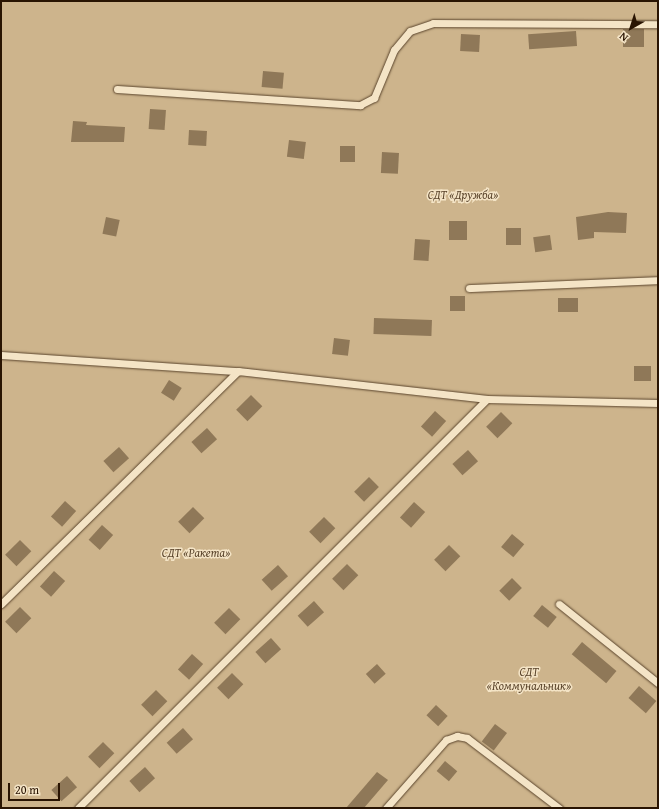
<!DOCTYPE html>
<html>
<head>
<meta charset="utf-8">
<style>
  body { margin:0 }
  #map { position:relative; width:659px; height:809px; overflow:hidden; background:#eed5a8; font-family:"Gentium Book Plus",serif }
  div>[style] { position:absolute }
  [style*='--x'] { left:calc(var(--x)*1px); top:calc(var(--y)*1px); width:calc(var(--w)*1px); rotate:calc(var(--a)*1deg) }
  .green>* { inset:0; background:#cdb48c; transform-origin:0 0 }
  .building>* { inset:0; background:#8f7858; transform-origin:0 0 }
  .roads { filter:drop-shadow(0 0 1px #5a442c) drop-shadow(0 0 1px #5a442c) }
  .lane>* { height:7px; margin:-3.5px; padding:0 3.5px; transform-origin:3.5px; border-radius:3.5px; background:#f4e4c6 }
  span { translate:-50% -50%; white-space:nowrap; text-align:center; line-height:1.15; -webkit-text-stroke:3px #f4e4c6; paint-order:stroke }
  .park-label { font-size:12px; color:#5a442b; font-style:italic }
  .frame { position:absolute; inset:0; border:2px solid #291402; pointer-events:none }
  .north { position:absolute; left:611px; top:8px; width:40px; height:40px; -webkit-text-stroke:3px #f4e4c6; paint-order:stroke; rotate:219deg; font-size:11px; font-weight:700; line-height:16px; text-align:center; color:#291402 }
  .north::after { content:''; display:block; margin:auto; width:14px; height:18px; background:#291402; clip-path:polygon(50% 0,100% 100%,50% 72%,0 100%) }
  .scale { position:absolute; left:8px; top:783px; width:52px; height:18px; box-sizing:border-box; border:2px solid #291402; border-top:0; padding-left:5px; font-size:12px; line-height:14px; white-space:nowrap; color:#291402; -webkit-text-stroke:3px #f4e4c6; paint-order:stroke }
</style>
</head>
<body>
<div id="map">
  <div class="green">
    <i style="left:1px;top:1px;width:657px;height:807px"></i>
  </div>
  <div class="building">
    <i style="left:644px;top:29px;width:18px;height:21px;rotate:90deg"></i>
    <i style="left:576px;top:31px;width:15px;height:48px;rotate:86deg"></i>
    <i style="left:461px;top:34px;width:19px;height:17px;rotate:3deg"></i>
    <i style="left:263px;top:71px;width:21px;height:16px;rotate:5deg"></i>
    <i style="left:150px;top:109px;width:16px;height:20px;rotate:4deg"></i>
    <i style="clip-path:polygon(73px 121px,87px 122px,86px 125px,125px 127px,124px 142px,71px 142px)"></i>
    <i style="left:189px;top:130px;width:18px;height:15px;rotate:3deg"></i>
    <i style="left:289px;top:140px;width:17px;height:17px;rotate:7deg"></i>
    <i style="left:340px;top:146px;width:15px;height:16px"></i>
    <i style="left:382px;top:152px;width:17px;height:21px;rotate:3deg"></i>
    <i style="clip-path:polygon(608px 212px,627px 213px,626px 233px,594px 232px,594px 238px,578px 240px,576px 217px)"></i>
    <i style="left:106px;top:217px;width:14px;height:17px;rotate:12deg"></i>
    <i style="left:449px;top:221px;width:18px;height:19px"></i>
    <i style="left:521px;top:228px;width:17px;height:15px;rotate:90deg"></i>
    <i style="left:550px;top:235px;width:15px;height:17px;rotate:82deg"></i>
    <i style="left:415px;top:239px;width:15px;height:21px;rotate:4deg"></i>
    <i style="left:450px;top:296px;width:15px;height:15px"></i>
    <i style="left:578px;top:298px;width:14px;height:20px;rotate:90deg"></i>
    <i style="left:374px;top:318px;width:58px;height:16px;rotate:2deg"></i>
    <i style="left:334px;top:338px;width:16px;height:16px;rotate:7deg"></i>
    <i style="left:634px;top:366px;width:17px;height:15px"></i>
    <i style="left:169px;top:380px;width:15px;height:15px;rotate:32deg"></i>
    <i style="left:251px;top:395px;width:16px;height:21px;rotate:45deg"></i>
    <i style="left:435px;top:411px;width:15px;height:21px;rotate:42deg"></i>
    <i style="left:501px;top:412px;width:16px;height:21px;rotate:45deg"></i>
    <i style="left:207px;top:428px;width:15px;height:21px;rotate:48deg"></i>
    <i style="left:119px;top:447px;width:15px;height:21px;rotate:48deg"></i>
    <i style="left:468px;top:450px;width:15px;height:21px;rotate:48deg"></i>
    <i style="left:369px;top:477px;width:14px;height:21px;rotate:45deg"></i>
    <i style="left:65px;top:501px;width:15px;height:21px;rotate:42deg"></i>
    <i style="left:414px;top:502px;width:15px;height:21px;rotate:42deg"></i>
    <i style="left:193px;top:507px;width:16px;height:21px;rotate:45deg"></i>
    <i style="left:324px;top:517px;width:16px;height:21px;rotate:45deg"></i>
    <i style="left:102px;top:525px;width:15px;height:20px;rotate:42deg"></i>
    <i style="left:512px;top:534px;width:16px;height:17px;rotate:40deg"></i>
    <i style="left:20px;top:540px;width:16px;height:21px;rotate:45deg"></i>
    <i style="left:449px;top:545px;width:16px;height:21px;rotate:45deg"></i>
    <i style="left:347px;top:564px;width:16px;height:21px;rotate:45deg"></i>
    <i style="left:278px;top:565px;width:15px;height:22px;rotate:48deg"></i>
    <i style="left:54px;top:571px;width:15px;height:21px;rotate:42deg"></i>
    <i style="left:512px;top:578px;width:14px;height:18px;rotate:45deg"></i>
    <i style="left:314px;top:601px;width:15px;height:22px;rotate:48deg"></i>
    <i style="left:542px;top:605px;width:19px;height:14px;rotate:39deg"></i>
    <i style="left:20px;top:607px;width:16px;height:21px;rotate:45deg"></i>
    <i style="left:229px;top:608px;width:16px;height:21px;rotate:45deg"></i>
    <i style="left:271px;top:638px;width:15px;height:21px;rotate:48deg"></i>
    <i style="left:582px;top:642px;width:45px;height:16px;rotate:40deg"></i>
    <i style="left:192px;top:654px;width:15px;height:21px;rotate:42deg"></i>
    <i style="left:377px;top:664px;width:13px;height:15px;rotate:48deg"></i>
    <i style="left:232px;top:673px;width:16px;height:21px;rotate:45deg"></i>
    <i style="left:639px;top:686px;width:23px;height:16px;rotate:41deg"></i>
    <i style="left:156px;top:690px;width:16px;height:21px;rotate:45deg"></i>
    <i style="left:436px;top:705px;width:16px;height:14px;rotate:43deg"></i>
    <i style="left:495px;top:724px;width:15px;height:22px;rotate:37deg"></i>
    <i style="left:183px;top:728px;width:15px;height:22px;rotate:48deg"></i>
    <i style="left:103px;top:742px;width:16px;height:21px;rotate:45deg"></i>
    <i style="left:445px;top:761px;width:16px;height:13px;rotate:40deg"></i>
    <i style="left:145px;top:767px;width:15px;height:21px;rotate:48deg"></i>
    <i style="clip-path:polygon(377px 772px,388px 780px,364px 808px,346px 808px)"></i>
    <i style="left:67px;top:776px;width:15px;height:21px;rotate:48deg"></i>
  </div>
  <div class="roads">
    <div class="lane">
      <i style="--x:117;--y:89;--w:244;--a:3.8"></i>
      <i style="--x:360;--y:105;--w:16;--a:-27"></i>
      <i style="--x:374;--y:98;--w:52;--a:-67.4"></i>
      <i style="--x:394;--y:50;--w:25;--a:-50"></i>
      <i style="--x:410;--y:31;--w:24;--a:-19"></i>
      <i style="--x:433;--y:23;--w:225;--a:0.3"></i>
      <i style="--x:469;--y:288;--w:189;--a:-2.4"></i>
      <i style="--x:1;--y:355;--w:238;--a:3.9"></i>
      <i style="--x:238;--y:371;--w:251;--a:6.4"></i>
      <i style="--x:487;--y:399;--w:171;--a:1.3"></i>
      <i style="--x:1;--y:604;--w:332;--a:-44.5"></i>
      <i style="--x:559;--y:604;--w:127;--a:38.6"></i>
      <i style="--x:78;--y:808;--w:578;--a:-45"></i>
      <i style="--x:386;--y:808;--w:91;--a:-48.6"></i>
      <i style="--x:446;--y:740;--w:12;--a:-20"></i>
      <i style="--x:457;--y:736;--w:10;--a:11"></i>
      <i style="--x:467;--y:738;--w:116;--a:37.3"></i>
    </div>
  </div>
  <div class="park-label">
    <span style="left:463px;top:195px">СДТ «Дружба»</span>
    <span style="left:196px;top:553px">СДТ «Ракета»</span>
    <span style="left:529px;top:679px">СДТ<br>«Коммунальник»</span>
  </div>
  <div class="frame"></div>
  <div class="north">N</div>
  <div class="scale">20 m</div>
</div>
</body>
</html>
